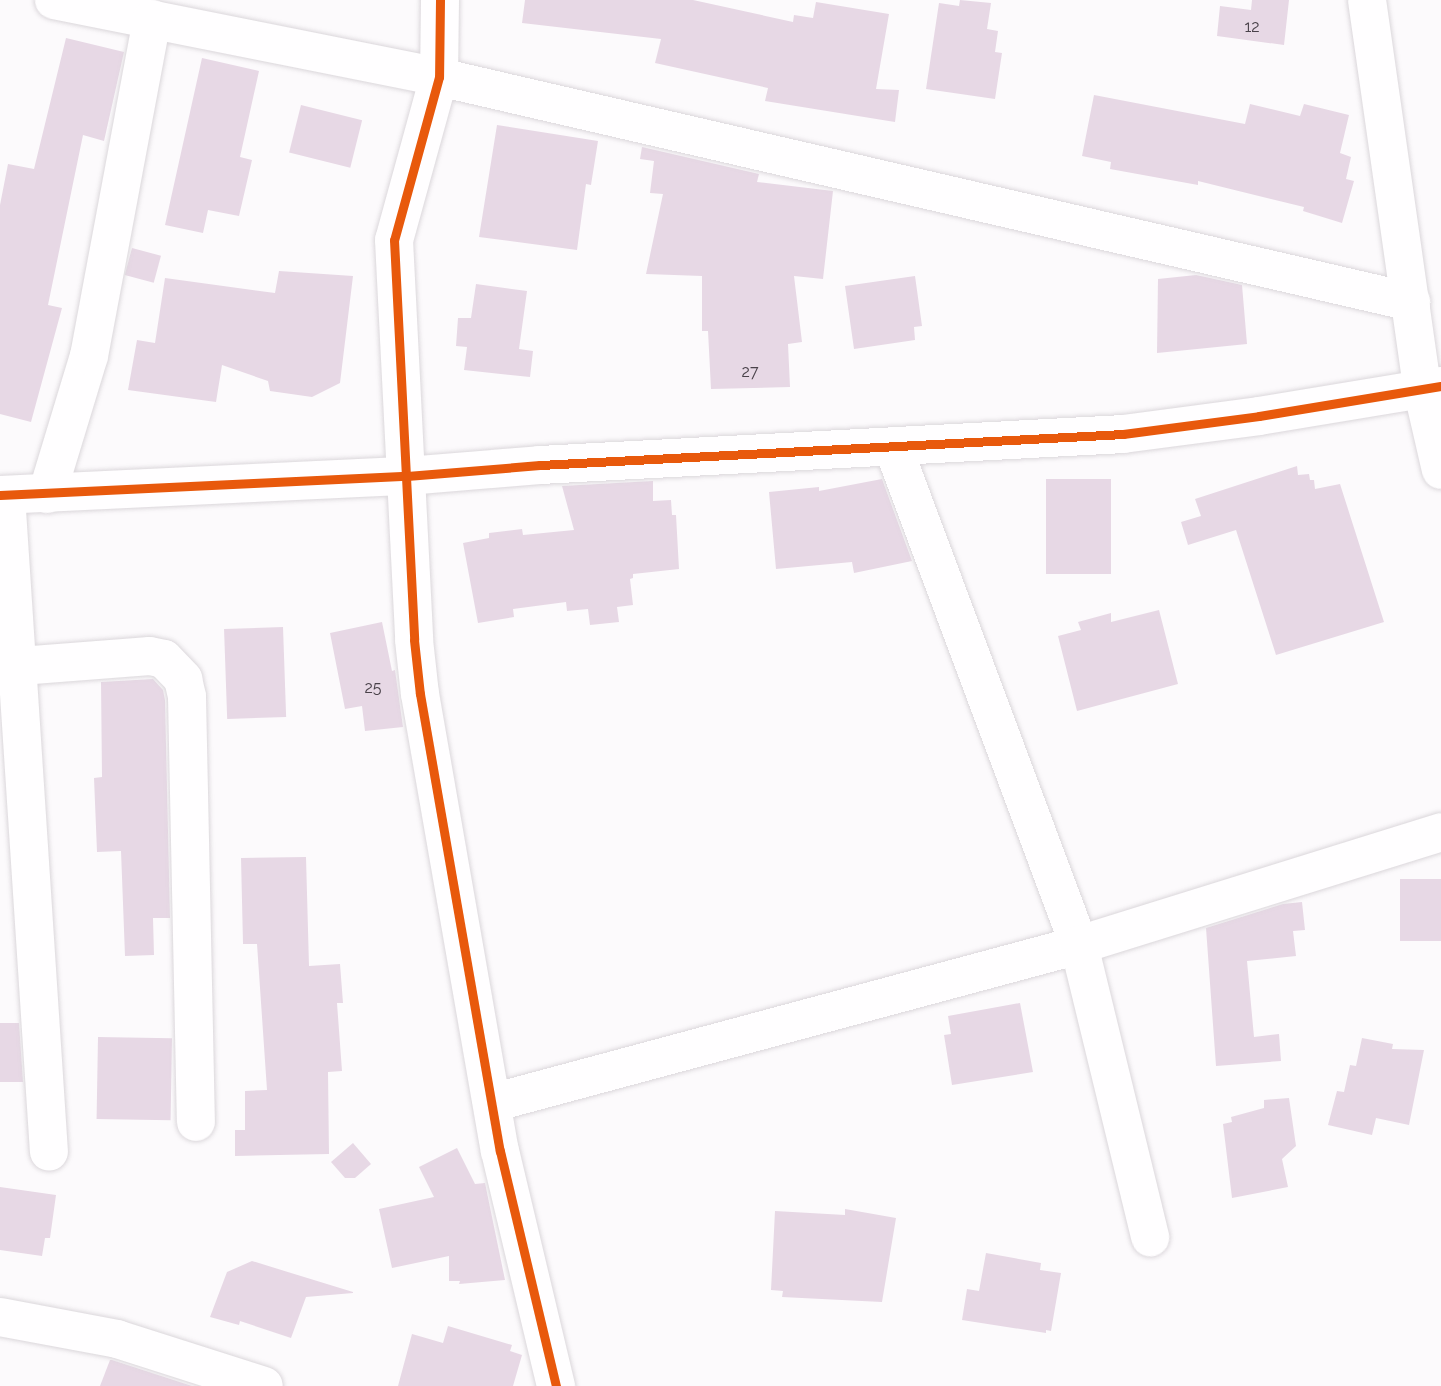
<!DOCTYPE html>
<html>
<head>
<meta charset="utf-8">
<style>
  body { margin:0 }
  #map { position:relative; width:1441px; height:1386px; overflow:hidden; background:#fcfafc; font-family:Raleway,sans-serif }
  div>[style] { position:absolute }
  [style*='--x'] { left:calc(var(--x)*1px); top:calc(var(--y)*1px); width:calc(var(--w)*1px); rotate:calc(var(--a)*1deg) }
  .building>* { inset:0; background:#e7d8e5; transform-origin:0 0 }
  .roads { filter:drop-shadow(0 0 2px #dbd7db) drop-shadow(0 0 2px #dbd7db) }
  .minor>* { height:38px; margin:-19px; padding:0 19px; transform-origin:19px; border-radius:19px; background:#fffeff }
  .cycleway>* { height:9px; margin:-4.5px; padding:0 4.5px; transform-origin:4.5px; border-radius:4.5px; background:#e8590c }
  span { translate:-50% -50%; white-space:nowrap; text-align:center; line-height:1.15; -webkit-text-stroke:6px #fff; paint-order:stroke }
  .number-label { font-size:16px; color:#4a424a }
  .number-label span { -webkit-text-stroke-width:0 }
</style>
</head>
<body>
<div id="map">
  <div class="building">
    <i style="clip-path:polygon(525px 0,693px 0,793px 22px,794px 15px,813px 18px,816px 2px,889px 14px,876px 89px,899px 90px,895px 122px,765px 101px,768px 88px,655px 63px,661px 39px,522px 23px)"></i>
    <i style="clip-path:polygon(960px 0,991px 3px,987px 29px,998px 31px,995px 52px,1002px 53px,995px 99px,926px 89px,939px 3px,959px 6px)"></i>
    <i style="clip-path:polygon(1252px 0,1289px 0,1284px 45px,1217px 36px,1220px 6px,1251px 10px)"></i>
    <i style="clip-path:polygon(66px 38px,124px 52px,104px 141px,83px 135px,48px 305px,62px 308px,31px 422px,0 414px,0 205px,8px 164px,34px 169px)"></i>
    <i style="clip-path:polygon(202px 58px,259px 71px,240px 157px,252px 160px,239px 216px,208px 210px,203px 233px,165px 225px)"></i>
    <i style="clip-path:polygon(1094px 95px,1245px 124px,1250px 104px,1300px 116px,1304px 104px,1349px 115px,1340px 153px,1351px 157px,1346px 179px,1354px 181px,1342px 223px,1303px 211px,1304px 207px,1198px 181px,1198px 185px,1110px 169px,1111px 162px,1082px 156px)"></i>
    <i style="left:301px;top:105px;width:63px;height:49px;rotate:14deg"></i>
    <i style="clip-path:polygon(497px 125px,598px 141px,591px 185px,586px 184px,577px 250px,479px 237px)"></i>
    <i style="clip-path:polygon(642px 147px,759px 174px,757px 182px,833px 191px,823px 279px,794px 276px,802px 342px,788px 344px,790px 387px,711px 389px,708px 331px,702px 331px,702px 276px,646px 274px,663px 194px,650px 193px,654px 161px,640px 159px)"></i>
    <i style="left:132px;top:248px;width:30px;height:28px;rotate:15deg"></i>
    <i style="clip-path:polygon(279px 271px,353px 276px,340px 383px,312px 397px,270px 391px,268px 381px,222px 365px,216px 402px,128px 390px,137px 340px,155px 343px,165px 278px,275px 293px)"></i>
    <i style="clip-path:polygon(1196px 275px,1242px 285px,1247px 344px,1157px 353px,1158px 279px)"></i>
    <i style="clip-path:polygon(915px 276px,922px 326px,914px 327px,915px 340px,854px 349px,845px 286px)"></i>
    <i style="clip-path:polygon(476px 284px,527px 291px,519px 349px,533px 351px,530px 377px,464px 370px,467px 347px,456px 346px,458px 318px,471px 318px)"></i>
    <i style="clip-path:polygon(1297px 466px,1298px 475px,1309px 474px,1310px 480px,1314px 480px,1315px 489px,1340px 484px,1384px 622px,1276px 655px,1236px 530px,1188px 545px,1181px 522px,1201px 516px,1195px 499px)"></i>
    <i style="clip-path:polygon(882px 479px,912px 561px,854px 573px,852px 562px,776px 569px,769px 492px,819px 487px,819px 491px)"></i>
    <i style="left:1046px;top:479px;width:65px;height:95px"></i>
    <i style="clip-path:polygon(653px 481px,653px 501px,671px 500px,672px 515px,676px 515px,679px 569px,633px 574px,633px 578px,630px 579px,633px 605px,617px 607px,619px 622px,590px 625px,588px 609px,567px 611px,566px 602px,513px 609px,514px 617px,478px 623px,463px 543px,489px 538px,489px 533px,522px 529px,523px 535px,574px 530px,562px 486px)"></i>
    <i style="clip-path:polygon(1159px 610px,1178px 684px,1077px 711px,1058px 636px,1081px 630px,1078px 622px,1111px 613px,1111px 622px)"></i>
    <i style="clip-path:polygon(382px 622px,392px 671px,395px 670px,403px 727px,365px 731px,362px 706px,345px 709px,330px 633px)"></i>
    <i style="left:283px;top:627px;width:90px;height:59px;rotate:88deg"></i>
    <i style="clip-path:polygon(153px 679px,163px 690px,165px 700px,170px 918px,153px 918px,154px 955px,125px 956px,121px 851px,97px 852px,94px 778px,102px 777px,101px 682px)"></i>
    <i style="clip-path:polygon(306px 857px,309px 966px,340px 964px,343px 1003px,337px 1003px,342px 1071px,328px 1072px,329px 1154px,235px 1156px,235px 1130px,245px 1130px,245px 1091px,267px 1090px,257px 944px,243px 944px,241px 858px)"></i>
    <i style="left:1400px;top:879px;width:41px;height:62px"></i>
    <i style="clip-path:polygon(1302px 902px,1305px 930px,1293px 931px,1296px 956px,1247px 961px,1254px 1037px,1279px 1034px,1281px 1061px,1216px 1066px,1206px 928px,1283px 904px)"></i>
    <i style="clip-path:polygon(1020px 1003px,1033px 1072px,952px 1085px,944px 1035px,951px 1034px,948px 1016px)"></i>
    <i style="clip-path:polygon(0 1023px,19px 1023px,23px 1082px,0 1082px)"></i>
    <i style="left:98px;top:1037px;width:74px;height:82px;rotate:1deg"></i>
    <i style="clip-path:polygon(1362px 1038px,1393px 1044px,1392px 1049px,1424px 1050px,1409px 1125px,1376px 1118px,1372px 1135px,1328px 1125px,1337px 1091px,1344px 1092px,1350px 1065px,1356px 1066px)"></i>
    <i style="clip-path:polygon(1289px 1098px,1296px 1146px,1282px 1159px,1288px 1187px,1232px 1198px,1223px 1124px,1232px 1122px,1231px 1117px,1264px 1108px,1264px 1100px)"></i>
    <i style="clip-path:polygon(353px 1143px,371px 1164px,355px 1178px,345px 1178px,331px 1162px)"></i>
    <i style="clip-path:polygon(457px 1148px,475px 1184px,485px 1183px,505px 1280px,459px 1284px,460px 1281px,449px 1281px,449px 1256px,392px 1268px,379px 1209px,434px 1197px,419px 1167px)"></i>
    <i style="clip-path:polygon(0 1187px,56px 1195px,50px 1238px,45px 1238px,42px 1256px,0 1250px)"></i>
    <i style="clip-path:polygon(845px 1209px,896px 1218px,882px 1302px,782px 1297px,783px 1291px,771px 1290px,775px 1211px,845px 1215px)"></i>
    <i style="clip-path:polygon(986px 1253px,1041px 1263px,1040px 1270px,1061px 1273px,1051px 1331px,1046px 1330px,1046px 1333px,962px 1320px,967px 1289px,979px 1291px)"></i>
    <i style="clip-path:polygon(252px 1261px,353px 1292px,353px 1293px,306px 1297px,291px 1338px,240px 1321px,239px 1325px,210px 1317px,227px 1272px)"></i>
    <i style="clip-path:polygon(448px 1326px,512px 1345px,510px 1351px,522px 1355px,513px 1386px,398px 1386px,412px 1334px,443px 1343px)"></i>
    <i style="clip-path:polygon(110px 1360px,112px 1360px,192px 1386px,100px 1386px)"></i>
  </div>
  <div class="roads">
    <div class="minor">
      <i style="--x:54;--y:0;--w:393;--a:11.3"></i>
      <i style="--x:439;--y:77;--w:998;--a:13.03"></i>
      <i style="--x:440;--y:0;--w:77;--a:90.7"></i>
      <i style="--x:439;--y:77;--w:169;--a:105.4"></i>
      <i style="--x:394;--y:240;--w:400;--a:87.1"></i>
      <i style="--x:414;--y:640;--w:54;--a:83.7"></i>
      <i style="--x:420;--y:694;--w:464;--a:80.1"></i>
      <i style="--x:500;--y:1151;--w:242;--a:76.6"></i>
      <i style="--x:1367;--y:0;--w:392;--a:81.9"></i>
      <i style="--x:1422;--y:388;--w:84;--a:77"></i>
      <i style="--x:893;--y:447;--w:532;--a:69.52"></i>
      <i style="--x:1079;--y:945;--w:301;--a:76.3"></i>
      <i style="--x:47;--y:494;--w:144;--a:-73.1"></i>
      <i style="--x:89;--y:356;--w:343;--a:-79.4"></i>
      <i style="--x:0;--y:495;--w:407;--a:-2.7"></i>
      <i style="--x:407;--y:476;--w:133;--a:-4.7"></i>
      <i style="--x:540;--y:465;--w:584;--a:-3.04"></i>
      <i style="--x:1123;--y:434;--w:137;--a:-7.5"></i>
      <i style="--x:1259;--y:416;--w:184;--a:-9.4"></i>
      <i style="--x:6;--y:495;--w:658;--a:86.26"></i>
      <i style="--x:0;--y:670;--w:20;--a:-11"></i>
      <i style="--x:20;--y:666;--w:130;--a:-4.4"></i>
      <i style="--x:150;--y:656;--w:14;--a:12"></i>
      <i style="--x:164;--y:659;--w:28;--a:46"></i>
      <i style="--x:183;--y:679;--w:18;--a:77"></i>
      <i style="--x:187;--y:697;--w:425;--a:88.8"></i>
      <i style="--x:492;--y:1103;--w:608;--a:-15.06"></i>
      <i style="--x:1079;--y:945;--w:379;--a:-17.3"></i>
      <i style="--x:0;--y:1317;--w:119;--a:10.6"></i>
      <i style="--x:117;--y:1339;--w:154;--a:17.7"></i>
    </div>
  </div>
  <div class="cycleway">
    <i style="--x:440;--y:0;--w:77;--a:90.7"></i>
    <i style="--x:439;--y:77;--w:169;--a:105.4"></i>
    <i style="--x:394;--y:240;--w:400;--a:87.1"></i>
    <i style="--x:414;--y:640;--w:54;--a:83.7"></i>
    <i style="--x:420;--y:694;--w:464;--a:80.1"></i>
    <i style="--x:500;--y:1151;--w:242;--a:76.6"></i>
    <i style="--x:0;--y:495;--w:407;--a:-2.7"></i>
    <i style="--x:407;--y:476;--w:133;--a:-4.7"></i>
    <i style="--x:540;--y:465;--w:584;--a:-3.04"></i>
    <i style="--x:1123;--y:434;--w:137;--a:-7.5"></i>
    <i style="--x:1259;--y:416;--w:184;--a:-9.4"></i>
  </div>
  <div class="number-label">
    <span style="left:1252px;top:27px">12</span>
    <span style="left:750px;top:372px">27</span>
    <span style="left:373px;top:688px">25</span>
  </div>
</div>
</body>
</html>
